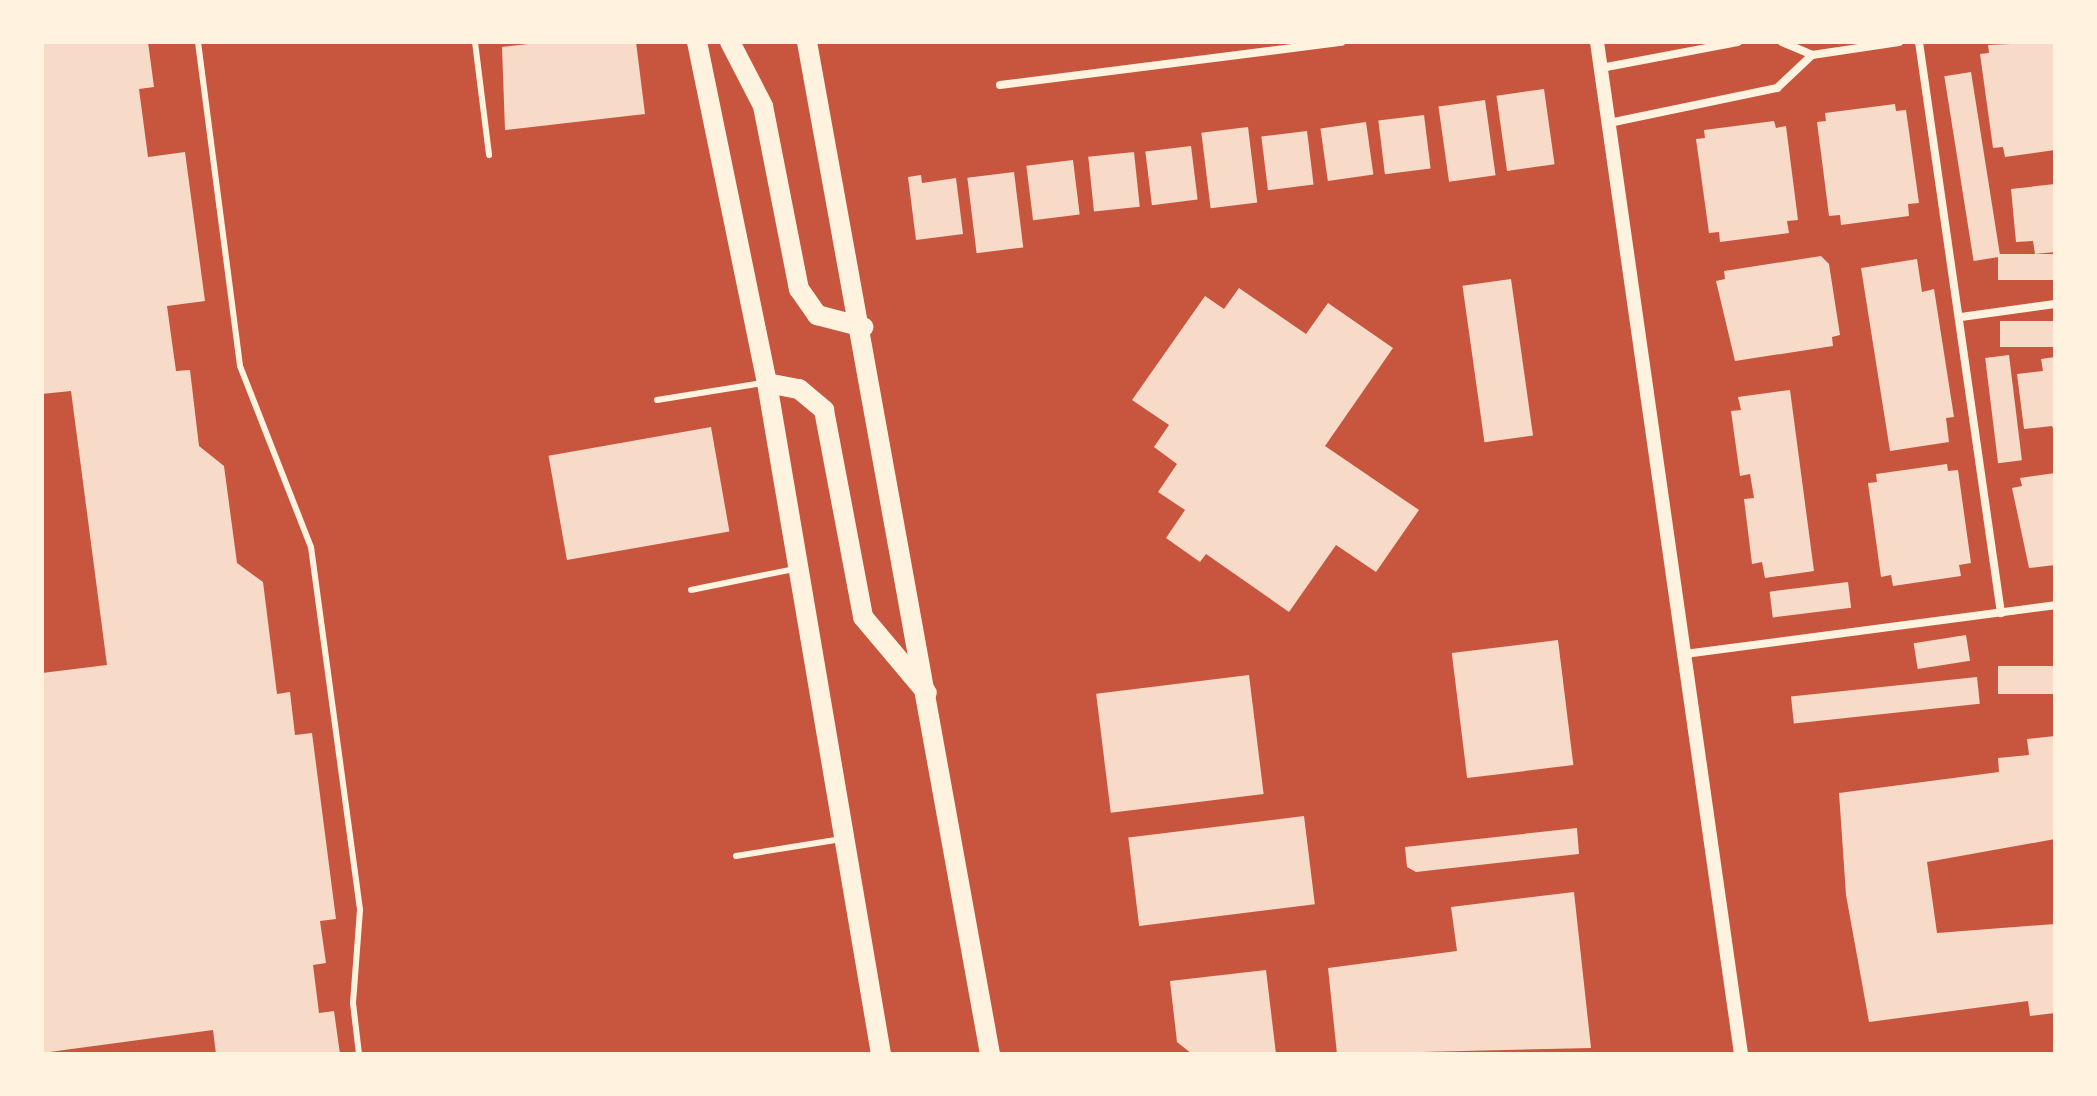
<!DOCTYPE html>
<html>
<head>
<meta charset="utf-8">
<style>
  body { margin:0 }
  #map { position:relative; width:2097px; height:1096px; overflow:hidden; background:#c8553d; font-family:"DejaVu Sans",sans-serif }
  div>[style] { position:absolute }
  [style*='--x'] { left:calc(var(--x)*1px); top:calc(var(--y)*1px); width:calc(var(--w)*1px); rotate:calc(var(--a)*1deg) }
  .building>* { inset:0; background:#f7dbc8; transform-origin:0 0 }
  .service>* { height:6px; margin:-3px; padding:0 3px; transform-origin:3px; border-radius:3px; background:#fff3e0 }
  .minor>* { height:8px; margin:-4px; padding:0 4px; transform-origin:4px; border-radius:4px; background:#fff3e0 }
  .tertiary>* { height:14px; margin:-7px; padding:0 7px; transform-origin:7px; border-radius:7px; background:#fff3e0 }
  .primary>* { height:20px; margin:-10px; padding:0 10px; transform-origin:10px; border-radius:10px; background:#fff3e0 }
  span { translate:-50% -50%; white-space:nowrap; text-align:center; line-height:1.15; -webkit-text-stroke:6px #fff3e0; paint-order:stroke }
  .frame { position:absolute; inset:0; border:44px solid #fff3e0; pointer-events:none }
</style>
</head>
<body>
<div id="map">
  <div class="building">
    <i style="clip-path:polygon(42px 42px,148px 42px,154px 87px,139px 89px,148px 157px,185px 152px,205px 301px,167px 306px,176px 371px,190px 370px,199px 446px,224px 466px,237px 563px,263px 582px,277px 694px,290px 692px,295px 735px,312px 733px,336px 919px,320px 921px,326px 963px,313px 965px,319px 1013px,334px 1011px,340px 1054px,216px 1054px,213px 1030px,42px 1053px,42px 673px,107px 665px,71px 391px,42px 394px)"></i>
    <i style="clip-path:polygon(546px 42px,636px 42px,645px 114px,505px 130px,502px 47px)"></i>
    <i style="clip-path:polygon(2055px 42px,2055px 150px,2005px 157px,2003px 147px,1993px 148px,1980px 54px,1989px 53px,1988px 45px)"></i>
    <i style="left:1971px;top:72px;width:187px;height:27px;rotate:81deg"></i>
    <i style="left:1544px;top:89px;width:76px;height:48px;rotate:82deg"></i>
    <i style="left:1485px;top:100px;width:76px;height:47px;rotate:82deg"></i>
    <i style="clip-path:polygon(1895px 104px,1896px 111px,1906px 110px,1919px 203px,1908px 204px,1909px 216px,1841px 225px,1840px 215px,1829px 216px,1817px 122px,1826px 121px,1825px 113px)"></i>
    <i style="left:1424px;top:115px;width:54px;height:46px;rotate:83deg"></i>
    <i style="clip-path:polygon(1774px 121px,1776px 128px,1786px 126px,1798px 220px,1787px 221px,1789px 233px,1720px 242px,1719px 232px,1709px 233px,1696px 139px,1705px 138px,1704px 130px)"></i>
    <i style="left:1366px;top:122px;width:53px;height:46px;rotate:82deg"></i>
    <i style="left:1248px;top:127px;width:76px;height:47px;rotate:83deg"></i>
    <i style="left:1307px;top:131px;width:54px;height:46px;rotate:83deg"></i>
    <i style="left:1191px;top:146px;width:54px;height:46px;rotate:83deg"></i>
    <i style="left:1134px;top:152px;width:55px;height:46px;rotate:84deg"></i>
    <i style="left:1073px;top:160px;width:55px;height:47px;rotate:83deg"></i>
    <i style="left:1014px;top:172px;width:76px;height:47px;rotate:83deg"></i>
    <i style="clip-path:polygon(921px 175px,922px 183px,956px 178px,963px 234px,916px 240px,908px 177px)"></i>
    <i style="clip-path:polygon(2055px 184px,2055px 252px,2035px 254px,2033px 241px,2016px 242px,2011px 189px)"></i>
    <i style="left:2055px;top:254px;width:26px;height:57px;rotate:90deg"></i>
    <i style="clip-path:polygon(1821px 256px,1829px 264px,1840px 335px,1832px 337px,1833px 346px,1735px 361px,1716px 281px,1725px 279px,1724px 271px)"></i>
    <i style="clip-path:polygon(1917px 259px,1922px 292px,1934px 289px,1954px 417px,1946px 418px,1949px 442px,1890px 451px,1861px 268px)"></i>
    <i style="left:1511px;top:279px;width:158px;height:49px;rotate:82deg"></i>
    <i style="clip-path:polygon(1239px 288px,1306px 334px,1328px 303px,1393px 348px,1325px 446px,1419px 510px,1376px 572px,1336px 545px,1289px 612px,1206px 554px,1200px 562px,1166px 538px,1185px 510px,1158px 492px,1177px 464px,1154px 447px,1169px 425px,1132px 400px,1205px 296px,1224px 309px)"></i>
    <i style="left:2055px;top:321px;width:26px;height:55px;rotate:90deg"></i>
    <i style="left:2009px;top:355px;width:106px;height:24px;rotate:83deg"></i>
    <i style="clip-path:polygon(2055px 357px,2055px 433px,2052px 426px,2024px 429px,2017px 374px,2043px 371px,2041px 359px)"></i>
    <i style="clip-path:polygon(1790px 390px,1814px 571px,1765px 578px,1762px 562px,1752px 564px,1744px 499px,1754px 498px,1750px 474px,1740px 476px,1731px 411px,1741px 410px,1738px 397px)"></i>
    <i style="left:711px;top:427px;width:106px;height:165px;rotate:80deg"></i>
    <i style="clip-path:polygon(1947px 464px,1948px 471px,1958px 470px,1971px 563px,1959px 565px,1961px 576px,1893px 586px,1891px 575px,1881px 577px,1868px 483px,1877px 482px,1876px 474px)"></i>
    <i style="clip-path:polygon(2055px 473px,2055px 565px,2029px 568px,2012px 488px,2022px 486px,2020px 478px)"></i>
    <i style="left:1848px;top:582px;width:26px;height:79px;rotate:83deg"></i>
    <i style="left:1966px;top:635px;width:26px;height:53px;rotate:81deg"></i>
    <i style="left:1558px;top:640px;width:126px;height:107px;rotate:83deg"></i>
    <i style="left:2055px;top:666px;width:28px;height:57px;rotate:90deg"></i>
    <i style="left:1249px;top:675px;width:120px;height:154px;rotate:83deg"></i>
    <i style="left:1977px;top:677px;width:27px;height:187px;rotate:84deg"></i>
    <i style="clip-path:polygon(2055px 736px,2055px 839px,1927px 862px,1937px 933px,2055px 924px,2055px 1013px,2030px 1016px,2028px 1001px,1869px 1022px,1846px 895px,1839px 793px,1999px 772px,1998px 758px,2029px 755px,2027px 739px)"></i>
    <i style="left:1304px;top:816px;width:89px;height:177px;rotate:83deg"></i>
    <i style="clip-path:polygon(1577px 828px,1579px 854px,1416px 872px,1407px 867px,1405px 847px)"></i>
    <i style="clip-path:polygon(1574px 892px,1591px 1048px,1337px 1054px,1328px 968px,1457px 951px,1451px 907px)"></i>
    <i style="clip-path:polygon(1266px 970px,1276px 1054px,1192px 1054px,1177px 1042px,1170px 981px)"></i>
  </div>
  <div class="service">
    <i style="--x:198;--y:42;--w:327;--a:82.6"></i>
    <i style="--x:240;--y:366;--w:194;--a:68.6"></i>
    <i style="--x:311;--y:547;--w:366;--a:82.3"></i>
    <i style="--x:360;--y:910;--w:93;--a:94.3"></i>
    <i style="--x:353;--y:1003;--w:51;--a:83.3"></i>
    <i style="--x:475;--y:42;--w:114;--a:82.9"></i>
    <i style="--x:657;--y:400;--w:107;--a:-9.1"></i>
    <i style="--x:691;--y:590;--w:105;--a:-11.5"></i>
    <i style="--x:736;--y:856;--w:107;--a:-9.1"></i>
  </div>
  <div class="minor">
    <i style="--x:1782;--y:42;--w:33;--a:23"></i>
    <i style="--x:1812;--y:55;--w:88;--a:-8.5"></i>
    <i style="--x:1919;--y:42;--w:577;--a:81.83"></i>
    <i style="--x:1601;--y:68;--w:139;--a:-10.7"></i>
    <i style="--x:1000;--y:85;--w:344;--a:-7.2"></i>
    <i style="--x:1609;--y:123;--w:172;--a:-11.8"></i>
    <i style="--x:1777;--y:88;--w:48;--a:-43.3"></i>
    <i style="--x:1961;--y:317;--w:95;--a:-7.9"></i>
    <i style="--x:1685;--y:654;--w:373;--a:-7.5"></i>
  </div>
  <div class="tertiary">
    <i style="--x:1597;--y:42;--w:1022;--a:81.9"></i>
  </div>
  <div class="primary">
    <i style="--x:697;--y:42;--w:348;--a:78.4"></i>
    <i style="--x:767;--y:383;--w:681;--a:80.36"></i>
    <i style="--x:730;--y:42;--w:72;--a:62.7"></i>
    <i style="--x:763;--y:106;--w:187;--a:78.9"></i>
    <i style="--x:799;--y:289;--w:32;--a:55"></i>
    <i style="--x:817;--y:315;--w:48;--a:14.6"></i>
    <i style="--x:807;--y:42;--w:1028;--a:79.75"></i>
    <i style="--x:767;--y:383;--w:33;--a:11"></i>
    <i style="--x:799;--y:389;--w:33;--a:40"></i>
    <i style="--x:824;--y:410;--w:211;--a:79.3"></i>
    <i style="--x:863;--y:617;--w:99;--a:49.9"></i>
  </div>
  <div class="frame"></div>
</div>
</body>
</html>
